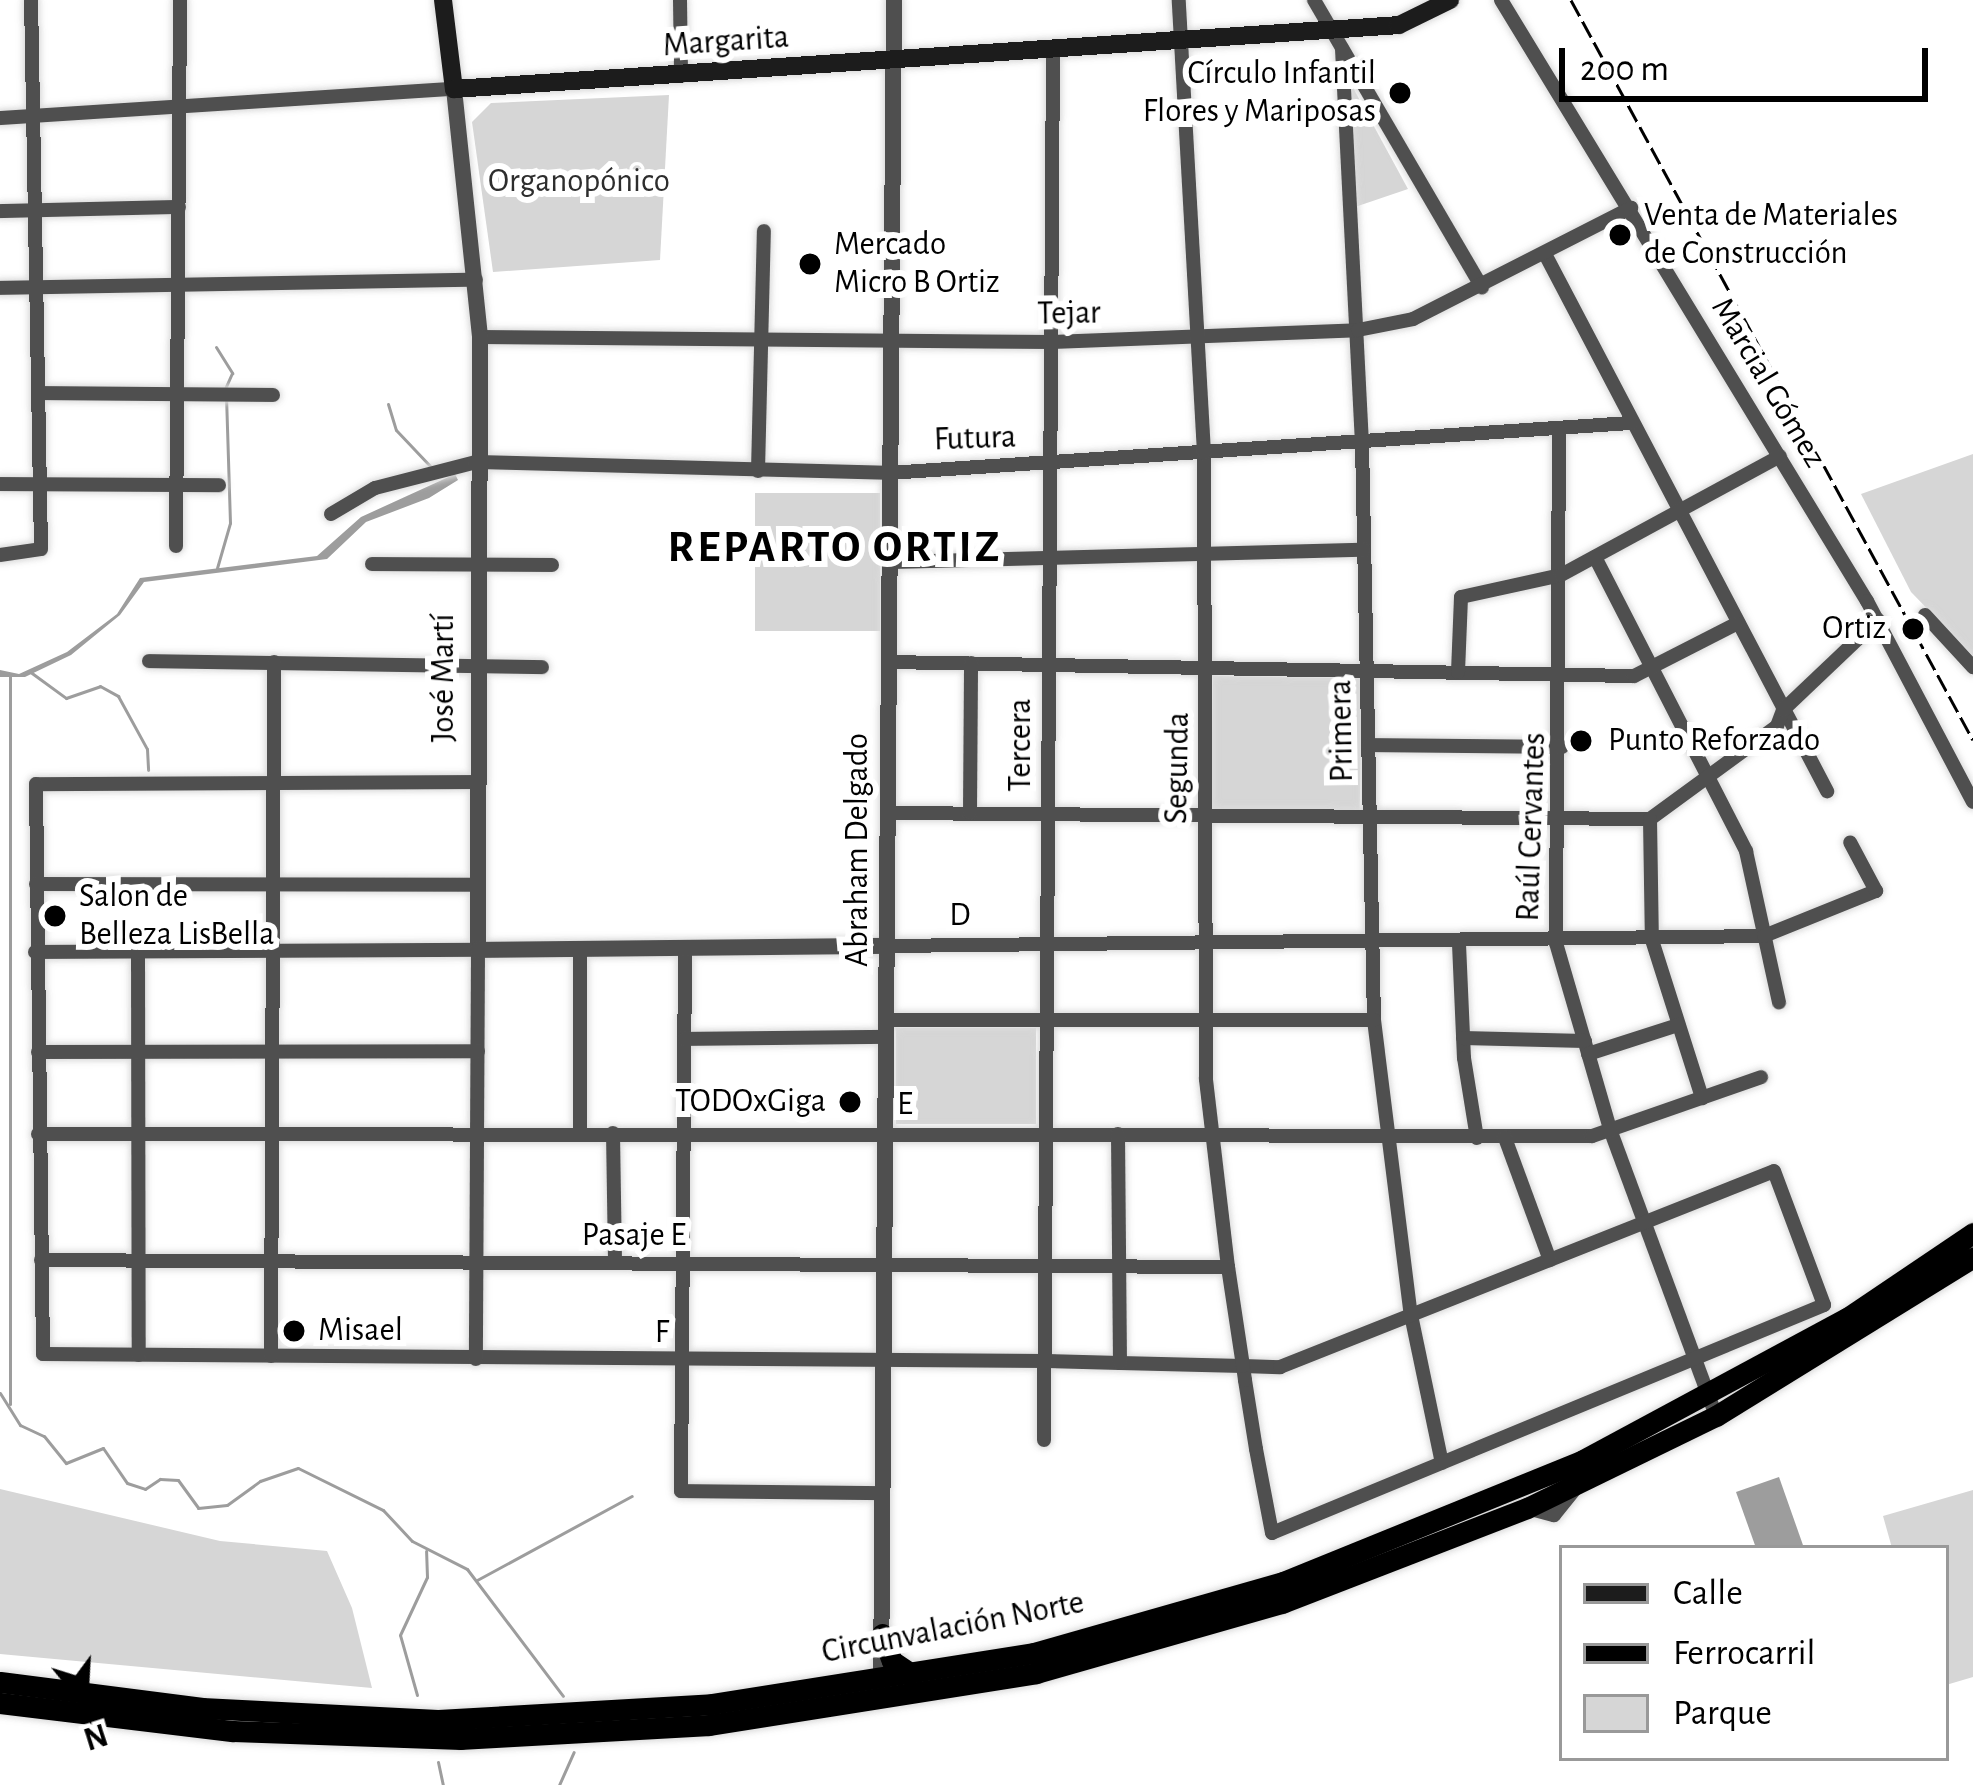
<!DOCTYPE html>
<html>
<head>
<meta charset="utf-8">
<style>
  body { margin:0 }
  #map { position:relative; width:1973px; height:1785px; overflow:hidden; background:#fff; font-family:"Alegreya Sans",sans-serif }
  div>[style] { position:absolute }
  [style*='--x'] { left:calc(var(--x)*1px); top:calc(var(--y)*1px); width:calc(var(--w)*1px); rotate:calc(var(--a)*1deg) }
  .green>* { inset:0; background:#d6d6d6; transform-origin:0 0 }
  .water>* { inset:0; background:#9d9d9d }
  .stream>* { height:3px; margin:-1.5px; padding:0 1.5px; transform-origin:1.5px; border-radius:1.5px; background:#9d9d9d }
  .roads { filter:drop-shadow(0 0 3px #dbdbdb) drop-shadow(0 0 3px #dbdbdb) }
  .minor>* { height:14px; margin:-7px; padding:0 7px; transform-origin:7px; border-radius:7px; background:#4f4f4f }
  .tertiary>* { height:16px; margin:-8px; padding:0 8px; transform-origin:8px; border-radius:8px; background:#4f4f4f }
  .secondary>* { height:18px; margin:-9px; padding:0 9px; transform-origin:9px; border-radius:9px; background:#1c1c1c }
  .trunk>* { height:21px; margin:-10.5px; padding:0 10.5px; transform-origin:10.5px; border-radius:10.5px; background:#000 }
  .rail>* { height:3px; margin-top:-1.5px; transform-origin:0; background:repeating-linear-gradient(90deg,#000 0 18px,transparent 0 24px) }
  .dots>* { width:33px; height:33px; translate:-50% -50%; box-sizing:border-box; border:6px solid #fff; border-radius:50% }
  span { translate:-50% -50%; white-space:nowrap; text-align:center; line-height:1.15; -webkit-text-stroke:12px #fff; paint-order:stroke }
  .street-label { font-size:33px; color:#000 }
  .poi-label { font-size:33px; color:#000 }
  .right { translate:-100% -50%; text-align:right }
  .left { translate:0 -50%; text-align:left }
  .park-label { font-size:33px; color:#2d2d2d }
  .district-label { font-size:45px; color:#000; font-weight:700; letter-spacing:3px }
  .legend { position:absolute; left:1559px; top:1545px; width:390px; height:216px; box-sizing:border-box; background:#fff; border:3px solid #999; margin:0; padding:15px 21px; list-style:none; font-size:36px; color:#000 }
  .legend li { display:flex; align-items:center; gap:24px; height:60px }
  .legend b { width:60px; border:3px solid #999 }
  .north { position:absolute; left:24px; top:1641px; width:120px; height:120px; -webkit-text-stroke:9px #fff; paint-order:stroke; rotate:162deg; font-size:33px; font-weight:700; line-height:48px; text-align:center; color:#000 }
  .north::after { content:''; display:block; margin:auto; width:42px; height:54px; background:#000; clip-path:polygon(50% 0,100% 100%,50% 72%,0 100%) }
  .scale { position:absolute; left:1559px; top:48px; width:369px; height:54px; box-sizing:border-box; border:6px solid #000; border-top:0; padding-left:15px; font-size:36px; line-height:42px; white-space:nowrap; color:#000; -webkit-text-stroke:9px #fff; paint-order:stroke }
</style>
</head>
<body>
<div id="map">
  <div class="green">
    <i style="clip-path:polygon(1351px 84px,1408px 189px,1355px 207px)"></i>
    <i style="clip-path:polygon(669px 95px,660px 260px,493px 272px,472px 122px,491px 103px)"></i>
    <i style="clip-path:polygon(1973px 454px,1973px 656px,1911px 592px,1861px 494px)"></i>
    <i style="left:755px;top:493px;width:125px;height:138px"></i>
    <i style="left:1213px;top:676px;width:149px;height:133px;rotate:1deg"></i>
    <i style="left:896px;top:1028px;width:140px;height:96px"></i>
    <i style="clip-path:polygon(0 1489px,220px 1541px,327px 1551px,352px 1608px,372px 1688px,0 1654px)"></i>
    <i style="clip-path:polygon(1973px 1490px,1973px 1677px,1946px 1685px,1946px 1548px,1892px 1548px,1883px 1516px)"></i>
  </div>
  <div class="water">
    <i style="clip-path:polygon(455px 474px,458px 480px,429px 498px,366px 522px,327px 559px,144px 582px,120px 615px,71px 655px,25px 677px,0 677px,0 670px,19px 674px,67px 652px,117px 614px,140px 578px,317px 556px,361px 517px)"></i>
    <i style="clip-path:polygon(1779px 1477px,1804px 1548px,1756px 1548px,1736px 1492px)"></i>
  </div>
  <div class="stream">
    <i style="--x:216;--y:347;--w:31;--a:58"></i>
    <i style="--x:232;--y:373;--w:17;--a:114"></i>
    <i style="--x:388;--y:404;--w:27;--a:73"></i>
    <i style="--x:396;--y:430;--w:51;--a:46.6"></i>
    <i style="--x:217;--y:568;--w:47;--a:-73.9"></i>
    <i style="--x:230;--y:523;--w:125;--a:-91.8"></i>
    <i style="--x:29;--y:671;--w:46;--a:36.1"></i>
    <i style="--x:66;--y:698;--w:36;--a:-19"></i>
    <i style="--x:100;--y:686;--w:21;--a:29"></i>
    <i style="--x:118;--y:696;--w:60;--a:61.3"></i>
    <i style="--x:147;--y:749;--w:21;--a:87"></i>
    <i style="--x:10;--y:675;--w:729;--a:90"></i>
    <i style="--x:0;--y:1393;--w:38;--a:58"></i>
    <i style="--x:20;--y:1425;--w:26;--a:25"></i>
    <i style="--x:44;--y:1436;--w:35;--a:51"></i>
    <i style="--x:66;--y:1463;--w:40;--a:-22"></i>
    <i style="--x:103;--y:1448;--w:42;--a:55.6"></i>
    <i style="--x:127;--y:1483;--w:19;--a:18"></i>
    <i style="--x:145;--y:1489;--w:18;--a:-34"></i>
    <i style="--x:160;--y:1479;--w:18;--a:3"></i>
    <i style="--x:178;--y:1480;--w:34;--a:54"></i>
    <i style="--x:198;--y:1508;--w:29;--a:-6"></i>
    <i style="--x:227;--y:1505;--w:41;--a:-36"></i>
    <i style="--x:260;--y:1481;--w:40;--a:-18.9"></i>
    <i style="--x:298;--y:1468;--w:95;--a:26.3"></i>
    <i style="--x:383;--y:1510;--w:42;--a:46.9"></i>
    <i style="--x:412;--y:1541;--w:62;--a:27"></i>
    <i style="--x:467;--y:1569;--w:159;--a:52.9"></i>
    <i style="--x:477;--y:1580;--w:176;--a:-28.5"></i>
    <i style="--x:417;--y:1695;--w:62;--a:-105.8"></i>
    <i style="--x:400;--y:1635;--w:64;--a:-65"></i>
    <i style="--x:427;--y:1577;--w:26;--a:-92"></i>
    <i style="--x:438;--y:1762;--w:24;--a:78"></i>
    <i style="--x:559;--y:1785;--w:36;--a:-66"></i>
  </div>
  <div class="roads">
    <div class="minor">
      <i style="--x:680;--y:0;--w:76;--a:89.2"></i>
      <i style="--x:1314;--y:0;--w:333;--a:59.7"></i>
      <i style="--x:1501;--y:0;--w:704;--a:58.66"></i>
      <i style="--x:1867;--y:601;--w:227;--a:62.2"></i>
      <i style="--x:1342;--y:49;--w:395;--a:87.1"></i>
      <i style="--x:1362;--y:443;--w:577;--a:88.81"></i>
      <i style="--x:1374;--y:1020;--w:297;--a:82.9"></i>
      <i style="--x:1411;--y:1315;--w:151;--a:78.2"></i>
      <i style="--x:0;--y:118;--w:455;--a:-3.7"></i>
      <i style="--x:0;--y:211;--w:179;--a:-1.3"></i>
      <i style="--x:1545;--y:254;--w:607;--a:62.29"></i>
      <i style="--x:0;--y:288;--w:476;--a:-1"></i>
      <i style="--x:480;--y:337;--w:572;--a:0.5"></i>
      <i style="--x:1052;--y:342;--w:306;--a:-2.2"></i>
      <i style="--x:1358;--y:330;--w:56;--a:-11.3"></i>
      <i style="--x:1413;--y:319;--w:245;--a:-27"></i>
      <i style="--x:40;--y:393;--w:233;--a:0.5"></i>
      <i style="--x:1559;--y:430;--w:513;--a:90.34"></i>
      <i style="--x:1556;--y:943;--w:197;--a:73.8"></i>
      <i style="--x:1611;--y:1132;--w:303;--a:69.7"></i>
      <i style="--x:758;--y:471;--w:240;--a:-88.6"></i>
      <i style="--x:0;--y:484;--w:219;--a:0.3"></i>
      <i style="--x:331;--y:514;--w:51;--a:-30.6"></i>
      <i style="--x:375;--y:488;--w:104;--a:-14.4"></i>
      <i style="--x:476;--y:462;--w:413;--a:1.5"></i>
      <i style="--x:889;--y:473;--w:744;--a:-3.86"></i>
      <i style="--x:176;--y:546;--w:546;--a:-89.58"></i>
      <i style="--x:0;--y:555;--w:41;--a:-8.3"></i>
      <i style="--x:41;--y:549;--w:549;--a:-91.04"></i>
      <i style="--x:1595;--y:557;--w:331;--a:62.8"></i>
      <i style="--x:1746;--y:851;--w:155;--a:77.7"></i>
      <i style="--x:890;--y:562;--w:474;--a:-1.5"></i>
      <i style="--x:372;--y:564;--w:180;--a:0.3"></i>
      <i style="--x:1925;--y:615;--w:71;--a:47.3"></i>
      <i style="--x:149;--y:661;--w:393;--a:0.9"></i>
      <i style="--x:889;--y:662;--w:745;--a:1.08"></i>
      <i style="--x:1634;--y:676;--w:114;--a:-27"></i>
      <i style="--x:1458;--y:672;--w:75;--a:-87.7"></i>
      <i style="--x:1461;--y:597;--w:102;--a:-12.4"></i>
      <i style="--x:1561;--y:575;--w:249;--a:-28.5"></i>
      <i style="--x:1369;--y:745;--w:193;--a:0.6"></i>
      <i style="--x:474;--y:782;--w:438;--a:179.7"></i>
      <i style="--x:36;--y:784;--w:570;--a:89.3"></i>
      <i style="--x:43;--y:1354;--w:1003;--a:0.4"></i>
      <i style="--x:1046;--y:1361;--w:74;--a:1.5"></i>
      <i style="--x:1120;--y:1363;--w:123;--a:1.4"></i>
      <i style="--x:1243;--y:1366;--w:37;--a:2"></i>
      <i style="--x:1280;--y:1367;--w:531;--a:-21.64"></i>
      <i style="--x:1774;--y:1171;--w:143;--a:69.5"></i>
      <i style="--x:1824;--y:1305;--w:597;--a:157.56"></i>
      <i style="--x:1272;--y:1533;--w:86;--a:-100.8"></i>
      <i style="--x:1256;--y:1449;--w:70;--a:-99.1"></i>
      <i style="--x:1245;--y:1380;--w:14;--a:-98"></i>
      <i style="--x:1243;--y:1366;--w:100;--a:-98.6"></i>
      <i style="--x:1228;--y:1267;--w:189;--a:-96.7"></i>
      <i style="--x:1206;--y:1079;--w:626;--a:-90.18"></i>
      <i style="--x:1204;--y:453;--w:454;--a:-93.2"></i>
      <i style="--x:888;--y:813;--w:762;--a:0.45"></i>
      <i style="--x:1650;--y:819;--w:157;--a:-36.2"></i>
      <i style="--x:1777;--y:726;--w:17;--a:-69"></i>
      <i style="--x:1783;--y:710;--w:131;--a:-43.5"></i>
      <i style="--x:970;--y:813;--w:150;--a:-89.6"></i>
      <i style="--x:1650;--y:819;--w:121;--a:89.1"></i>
      <i style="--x:1652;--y:940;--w:166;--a:72.4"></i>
      <i style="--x:36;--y:884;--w:440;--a:0.1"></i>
      <i style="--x:1459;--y:944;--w:114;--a:87.5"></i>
      <i style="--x:1464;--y:1058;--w:81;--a:80.8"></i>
      <i style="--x:887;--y:946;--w:877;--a:-0.65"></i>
      <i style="--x:1764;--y:936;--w:121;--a:-21.9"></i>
      <i style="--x:1876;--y:891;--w:55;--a:-118"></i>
      <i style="--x:685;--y:948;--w:543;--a:90.42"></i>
      <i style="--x:681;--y:1491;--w:202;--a:0.6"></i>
      <i style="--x:138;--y:951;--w:404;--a:89.9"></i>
      <i style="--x:35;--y:952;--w:443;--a:-0.3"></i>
      <i style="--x:478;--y:950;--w:409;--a:90.3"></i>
      <i style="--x:886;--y:1020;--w:488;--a:0"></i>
      <i style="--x:1463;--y:1038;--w:122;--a:1.4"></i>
      <i style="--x:684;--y:1039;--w:202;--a:-0.6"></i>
      <i style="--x:38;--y:1052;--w:440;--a:-0.1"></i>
      <i style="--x:1588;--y:1054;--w:95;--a:-17.9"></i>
      <i style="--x:580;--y:1133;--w:185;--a:-90"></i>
      <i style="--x:613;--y:1133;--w:130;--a:89.1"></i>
      <i style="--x:38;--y:1134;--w:1554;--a:0.07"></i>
      <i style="--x:1592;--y:1136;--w:179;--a:-19.2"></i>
      <i style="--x:1118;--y:1134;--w:229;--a:89.5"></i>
      <i style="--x:1505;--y:1138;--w:130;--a:69.8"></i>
      <i style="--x:41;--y:1260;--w:1187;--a:0.34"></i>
      <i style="--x:271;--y:1356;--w:694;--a:-89.75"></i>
      <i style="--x:1044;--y:1440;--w:1390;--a:-89.63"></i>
      <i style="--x:1527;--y:1508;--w:28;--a:15"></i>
      <i style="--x:1554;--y:1515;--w:33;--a:-51"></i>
    </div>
    <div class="tertiary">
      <i style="--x:454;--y:89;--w:249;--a:84"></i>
      <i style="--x:480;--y:337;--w:613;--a:90.19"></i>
      <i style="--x:478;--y:950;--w:409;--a:-0.6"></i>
      <i style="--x:881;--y:1685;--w:1685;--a:-89.56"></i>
    </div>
    <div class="secondary">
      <i style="--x:443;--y:0;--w:90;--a:83"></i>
      <i style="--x:454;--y:89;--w:947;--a:-3.87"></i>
      <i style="--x:1399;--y:25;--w:57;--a:-26.1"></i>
    </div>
    <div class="trunk">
      <i style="--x:882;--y:1634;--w:29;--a:70"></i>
      <i style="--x:892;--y:1661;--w:22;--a:34"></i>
      <i style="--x:0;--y:1682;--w:204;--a:7.3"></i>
      <i style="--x:202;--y:1708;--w:236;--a:2.9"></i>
      <i style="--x:438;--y:1720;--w:274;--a:-3.3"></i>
      <i style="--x:712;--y:1704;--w:326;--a:-9"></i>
      <i style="--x:1034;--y:1653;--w:259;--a:-15.9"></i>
      <i style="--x:1283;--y:1582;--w:324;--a:-22.1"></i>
      <i style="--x:1583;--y:1460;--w:300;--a:-28.3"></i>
      <i style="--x:1847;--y:1318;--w:152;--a:-34"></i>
      <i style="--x:0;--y:1703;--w:235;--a:6.9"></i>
      <i style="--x:233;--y:1731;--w:228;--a:2"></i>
      <i style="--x:461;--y:1739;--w:248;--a:-3.2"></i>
      <i style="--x:709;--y:1725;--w:331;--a:-9"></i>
      <i style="--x:1036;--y:1673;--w:256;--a:-15.9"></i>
      <i style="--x:1282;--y:1603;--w:263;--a:-21.2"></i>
      <i style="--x:1527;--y:1508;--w:210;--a:-26"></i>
      <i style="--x:1716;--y:1416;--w:302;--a:-31.7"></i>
    </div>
  </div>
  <div class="rail">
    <i style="--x:1571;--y:0;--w:842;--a:61.49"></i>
  </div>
  <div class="dots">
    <i style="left:1400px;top:93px;background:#000"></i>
    <i style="left:1620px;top:235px;background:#000"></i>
    <i style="left:810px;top:264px;background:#000"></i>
    <i style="left:1913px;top:629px;background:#000"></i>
    <i style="left:1581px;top:741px;background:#000"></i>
    <i style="left:55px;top:916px;background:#000"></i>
    <i style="left:850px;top:1102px;background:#000"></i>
    <i style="left:294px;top:1331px;background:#000"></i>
  </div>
  <div class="street-label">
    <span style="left:726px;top:42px;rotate:-4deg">Margarita</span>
    <span style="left:1069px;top:314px;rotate:-1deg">Tejar</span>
    <span style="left:1768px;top:383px;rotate:59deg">Marcial Gómez</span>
    <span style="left:975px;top:439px;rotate:-2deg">Futura</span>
    <span style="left:444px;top:678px;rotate:-90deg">José Martí</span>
    <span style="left:1342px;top:731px;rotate:-91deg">Primera</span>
    <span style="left:1021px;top:745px;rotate:-90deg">Tercera</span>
    <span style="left:1178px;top:768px;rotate:-89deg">Segunda</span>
    <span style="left:1532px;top:827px;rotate:-88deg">Raúl Cervantes</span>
    <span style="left:858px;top:850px;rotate:-90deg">Abraham Delgado</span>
    <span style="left:960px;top:916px">D</span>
    <span style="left:905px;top:1105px">E</span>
    <span style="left:634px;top:1236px">Pasaje E</span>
    <span style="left:662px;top:1333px">F</span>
    <span style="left:953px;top:1628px;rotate:-11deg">Circunvalación Norte</span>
  </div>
  <div class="poi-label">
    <span class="right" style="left:1376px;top:93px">Círculo Infantil<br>Flores y Mariposas</span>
    <span class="left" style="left:1644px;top:235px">Venta de Materiales<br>de Construcción</span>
    <span class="left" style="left:834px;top:264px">Mercado<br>Micro B Ortiz</span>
    <span class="right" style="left:1886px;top:629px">Ortiz</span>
    <span class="left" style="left:1608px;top:741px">Punto Reforzado</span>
    <span class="left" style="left:79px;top:916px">Salon de<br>Belleza LisBella</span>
    <span class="right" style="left:826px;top:1102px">TODOxGiga</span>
    <span class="left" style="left:318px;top:1331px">Misael</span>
  </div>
  <div class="park-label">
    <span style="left:579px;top:182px">Organopónico</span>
  </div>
  <div class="district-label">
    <span style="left:835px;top:548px">REPARTO ORTIZ</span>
  </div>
  <ul class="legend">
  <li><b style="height:15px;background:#1c1c1c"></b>Calle</li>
  <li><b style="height:15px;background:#000"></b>Ferrocarril</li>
  <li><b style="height:33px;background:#d6d6d6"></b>Parque</li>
  </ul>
  <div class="north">N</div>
  <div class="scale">200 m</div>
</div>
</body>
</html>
